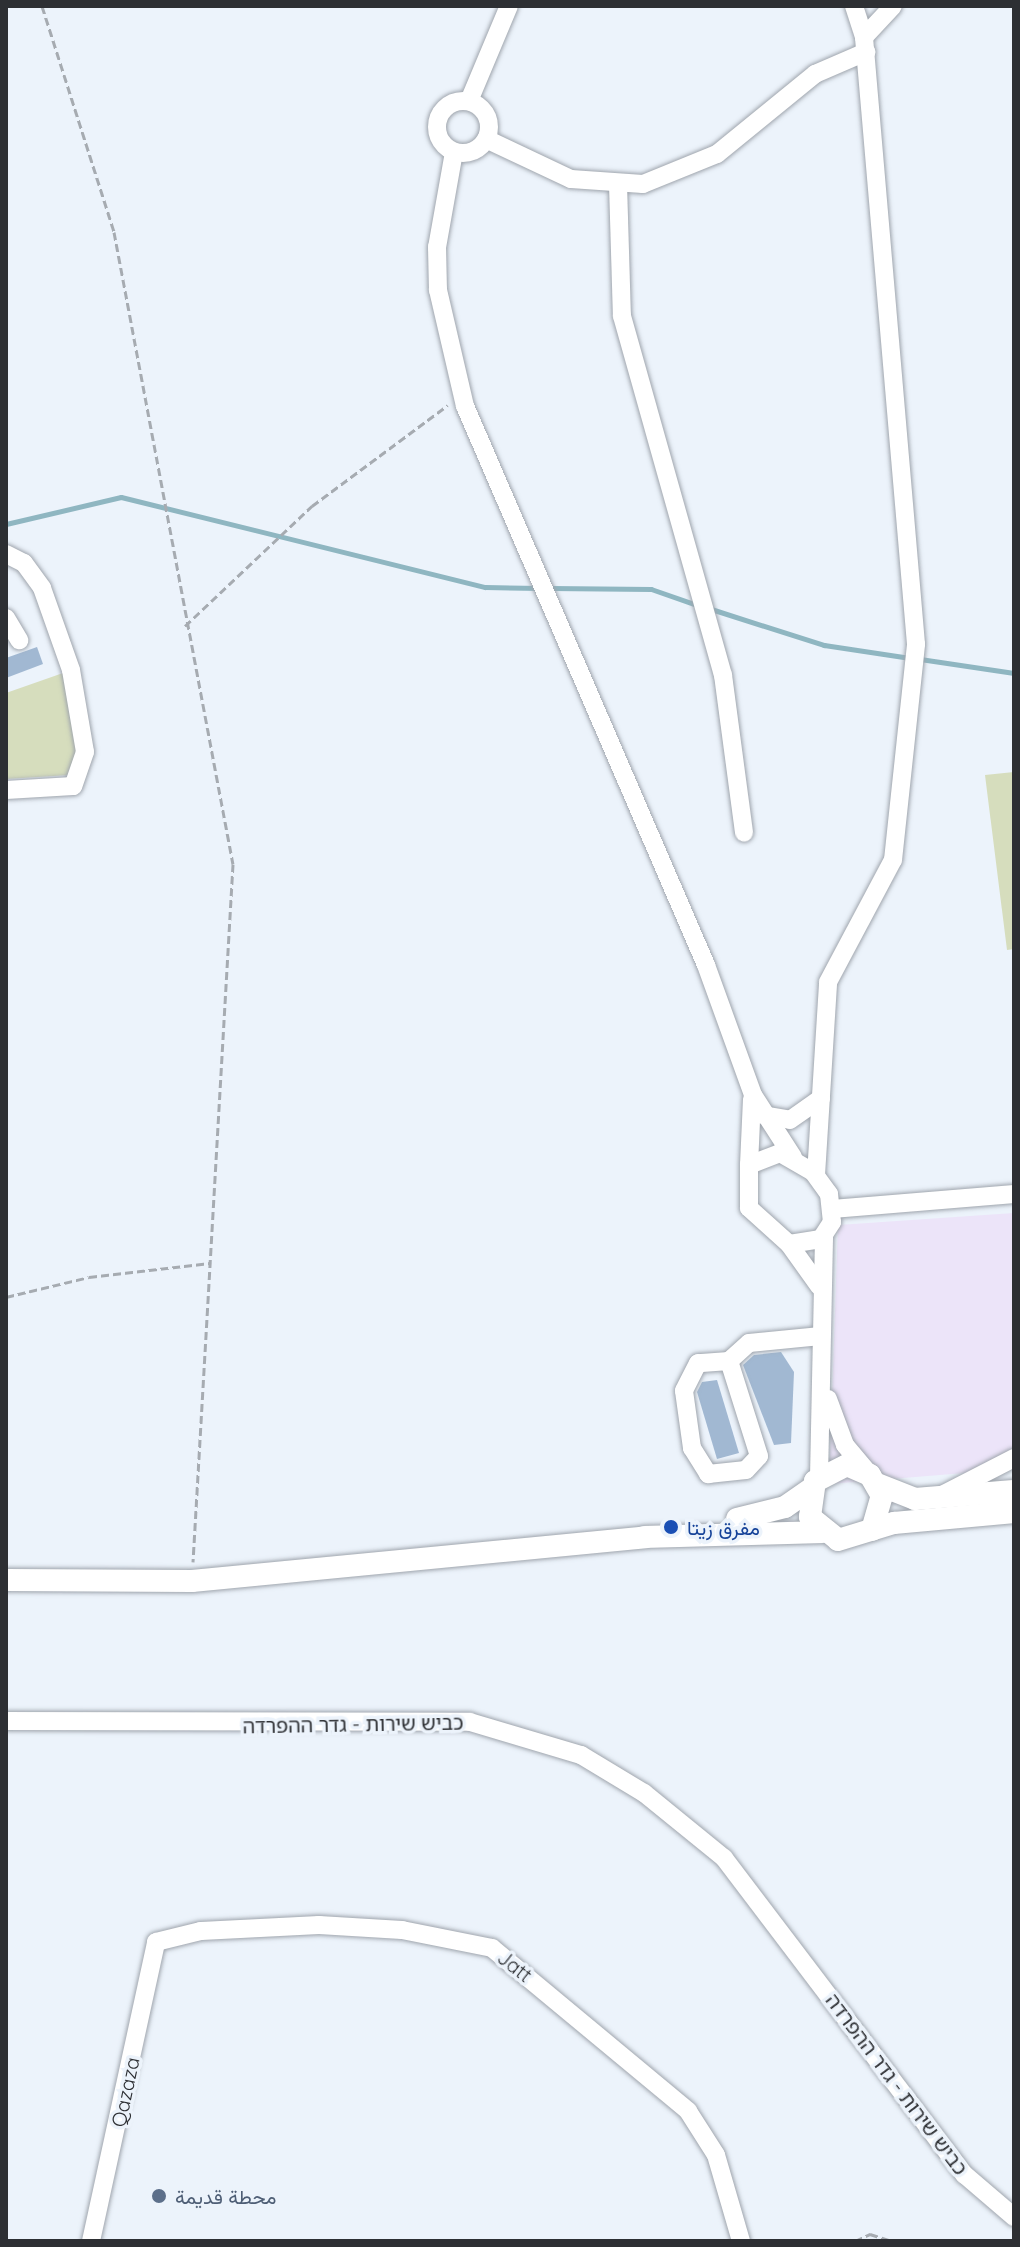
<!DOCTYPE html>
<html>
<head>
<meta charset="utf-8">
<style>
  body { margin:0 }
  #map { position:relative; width:1020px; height:2247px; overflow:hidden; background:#ecf3fb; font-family:Quicksand,Vazirmatn,"Noto Sans Hebrew",sans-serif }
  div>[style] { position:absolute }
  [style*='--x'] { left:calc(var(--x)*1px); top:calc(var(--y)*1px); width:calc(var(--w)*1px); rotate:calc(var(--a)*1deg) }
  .industrial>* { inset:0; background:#ece4f9 }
  .green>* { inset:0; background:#d6ddbd }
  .stream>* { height:5px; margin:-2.5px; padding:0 2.5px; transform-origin:2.5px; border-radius:2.5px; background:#8fb6c1 }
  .building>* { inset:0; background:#a1b8d2 }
  .path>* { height:3px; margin-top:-1.5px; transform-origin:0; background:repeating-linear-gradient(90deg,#a6abb1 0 8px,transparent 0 12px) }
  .roads { filter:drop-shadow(0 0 2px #9fa5ad) drop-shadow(0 0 2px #9fa5ad) }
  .minor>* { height:18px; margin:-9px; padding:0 9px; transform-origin:9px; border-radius:9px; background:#fff }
  .minor>.ring { margin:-9px; padding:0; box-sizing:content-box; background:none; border:18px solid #fff; border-radius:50% }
  .major>* { height:22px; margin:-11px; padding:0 11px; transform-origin:11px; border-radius:11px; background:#fff }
  .dots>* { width:22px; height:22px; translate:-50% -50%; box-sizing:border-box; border:4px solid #ecf3fb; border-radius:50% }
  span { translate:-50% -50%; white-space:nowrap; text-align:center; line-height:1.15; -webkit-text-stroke:7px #ecf3fb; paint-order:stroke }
  .transit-label { font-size:20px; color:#164399 }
  .left { translate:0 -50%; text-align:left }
  .street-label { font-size:20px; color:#2d2f33 }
  .service-label { font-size:20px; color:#4e5e75 }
  .frame { position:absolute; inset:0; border:8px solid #2d2f33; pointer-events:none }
</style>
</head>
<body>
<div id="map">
  <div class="industrial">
    <i style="clip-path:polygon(1014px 1213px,1014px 1469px,829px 1484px,838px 1225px)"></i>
  </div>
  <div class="green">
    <i style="clip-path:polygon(63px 673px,78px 745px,70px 775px,6px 779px,6px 693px)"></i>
    <i style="clip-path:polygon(1014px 772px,1014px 949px,1007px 950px,985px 775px)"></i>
  </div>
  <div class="stream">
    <i style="--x:6;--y:524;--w:118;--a:-13.2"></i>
    <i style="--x:121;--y:497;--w:375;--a:13.9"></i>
    <i style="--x:485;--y:587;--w:55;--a:1"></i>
    <i style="--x:550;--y:588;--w:101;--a:0.6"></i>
    <i style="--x:651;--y:589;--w:49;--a:19.2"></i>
    <i style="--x:711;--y:609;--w:119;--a:17.7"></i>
    <i style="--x:824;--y:645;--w:87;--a:8.6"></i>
    <i style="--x:920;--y:659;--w:95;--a:8.5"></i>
  </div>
  <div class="building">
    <i style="clip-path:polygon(37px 647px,43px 664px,6px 678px,6px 658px)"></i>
    <i style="clip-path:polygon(781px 1352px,794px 1372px,791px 1443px,774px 1445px,743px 1365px,754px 1355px)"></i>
    <i style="clip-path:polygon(717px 1380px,739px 1453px,717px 1459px,697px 1392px,702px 1382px)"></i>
  </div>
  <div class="path">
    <i style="--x:42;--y:6;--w:237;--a:72.3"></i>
    <i style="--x:114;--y:232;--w:643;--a:79.34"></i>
    <i style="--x:233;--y:864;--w:699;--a:93.28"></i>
    <i style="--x:185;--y:626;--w:175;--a:-43.4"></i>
    <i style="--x:312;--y:506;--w:169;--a:-36.6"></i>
    <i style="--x:6;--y:1297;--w:85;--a:-13.5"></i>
    <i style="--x:89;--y:1277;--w:122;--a:-6.6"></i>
    <i style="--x:855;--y:2241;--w:17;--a:-25"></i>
    <i style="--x:870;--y:2234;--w:22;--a:18"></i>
  </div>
  <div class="roads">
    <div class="minor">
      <i style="--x:854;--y:6;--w:33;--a:72"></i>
      <i class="ring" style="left:437px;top:101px;width:34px;height:34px"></i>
      <i style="--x:469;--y:101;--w:103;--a:-67.2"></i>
      <i style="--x:486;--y:139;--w:94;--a:25.2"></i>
      <i style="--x:571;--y:179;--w:72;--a:4"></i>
      <i style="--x:643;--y:184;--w:80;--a:-22.1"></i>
      <i style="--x:717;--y:154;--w:127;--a:-39.2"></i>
      <i style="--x:815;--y:74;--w:56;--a:-23.3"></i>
      <i style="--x:454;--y:152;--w:97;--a:100.1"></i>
      <i style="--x:437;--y:247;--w:43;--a:88.7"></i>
      <i style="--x:438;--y:290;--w:119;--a:76.9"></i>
      <i style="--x:465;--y:406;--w:609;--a:66.68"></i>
      <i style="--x:706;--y:965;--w:138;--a:70.1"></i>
      <i style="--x:753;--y:1095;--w:74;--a:57.2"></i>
      <i style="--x:618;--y:184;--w:132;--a:88.3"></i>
      <i style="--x:622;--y:316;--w:373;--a:74.3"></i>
      <i style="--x:723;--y:675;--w:159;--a:82.4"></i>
      <i style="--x:6;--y:554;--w:20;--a:27"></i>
      <i style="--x:24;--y:563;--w:31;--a:54"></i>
      <i style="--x:42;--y:588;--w:87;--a:70.5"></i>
      <i style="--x:71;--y:670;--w:83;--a:80.3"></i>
      <i style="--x:85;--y:752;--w:36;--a:109"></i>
      <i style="--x:73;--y:786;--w:67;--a:176.6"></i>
      <i style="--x:6;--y:618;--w:26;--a:59"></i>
      <i style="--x:763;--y:1115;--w:27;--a:10"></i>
      <i style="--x:790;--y:1120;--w:38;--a:-35"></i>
      <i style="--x:780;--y:1153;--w:38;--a:30"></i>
      <i style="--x:813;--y:1172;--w:27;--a:54"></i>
      <i style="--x:829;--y:1194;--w:28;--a:84"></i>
      <i style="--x:832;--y:1222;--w:20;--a:123"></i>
      <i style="--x:821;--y:1239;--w:32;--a:171"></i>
      <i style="--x:789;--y:1244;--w:54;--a:-138"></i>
      <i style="--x:749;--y:1208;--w:43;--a:-90"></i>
      <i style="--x:749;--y:1165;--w:33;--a:-21"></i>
      <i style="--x:749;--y:1165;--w:66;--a:-87.4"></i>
      <i style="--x:816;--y:1175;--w:193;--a:-86.4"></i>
      <i style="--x:828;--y:982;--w:138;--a:-62"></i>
      <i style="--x:893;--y:860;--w:217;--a:-83.9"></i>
      <i style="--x:916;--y:644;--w:609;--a:-94.9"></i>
      <i style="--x:864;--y:37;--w:42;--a:-46.9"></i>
      <i style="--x:832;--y:1209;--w:183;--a:-4.7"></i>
      <i style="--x:789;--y:1244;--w:52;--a:54.5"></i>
      <i style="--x:729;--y:1361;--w:31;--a:176"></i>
      <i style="--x:698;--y:1363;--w:31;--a:117"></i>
      <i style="--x:684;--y:1391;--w:58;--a:82"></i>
      <i style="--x:692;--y:1448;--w:31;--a:58"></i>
      <i style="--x:708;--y:1474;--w:38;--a:-6"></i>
      <i style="--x:746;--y:1470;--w:19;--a:-47"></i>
      <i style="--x:759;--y:1456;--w:100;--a:-107.5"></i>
      <i style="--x:729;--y:1361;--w:27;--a:-42"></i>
      <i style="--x:749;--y:1343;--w:72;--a:-5.6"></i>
      <i style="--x:828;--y:1399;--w:49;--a:69.7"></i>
      <i style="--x:845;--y:1445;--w:38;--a:50"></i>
      <i style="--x:819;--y:1477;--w:241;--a:-88.8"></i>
      <i style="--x:942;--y:1495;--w:81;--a:-27.2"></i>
      <i style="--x:6;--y:1721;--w:464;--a:0.1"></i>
      <i style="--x:470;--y:1722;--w:116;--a:16.6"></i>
      <i style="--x:581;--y:1755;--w:74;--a:31.1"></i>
      <i style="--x:644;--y:1793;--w:103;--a:39.1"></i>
      <i style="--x:724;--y:1858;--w:398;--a:52.8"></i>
      <i style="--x:965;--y:2175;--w:65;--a:40.6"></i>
      <i style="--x:91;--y:2241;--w:306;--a:-77.7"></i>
      <i style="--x:156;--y:1942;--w:46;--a:-13.7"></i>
      <i style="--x:201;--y:1931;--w:118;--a:-2.9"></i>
      <i style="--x:319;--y:1925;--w:83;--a:3.4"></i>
      <i style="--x:402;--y:1930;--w:92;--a:11.3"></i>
      <i style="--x:492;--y:1948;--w:255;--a:39.7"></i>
      <i style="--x:688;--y:2111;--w:52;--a:57.5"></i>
      <i style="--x:716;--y:2155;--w:90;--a:73.8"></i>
    </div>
    <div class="major">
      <i style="--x:877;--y:1484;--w:41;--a:21.5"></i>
      <i style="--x:915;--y:1499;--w:99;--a:-4.6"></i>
      <i style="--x:737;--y:1519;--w:49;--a:-14"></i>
      <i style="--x:785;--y:1507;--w:32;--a:-35"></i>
      <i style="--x:872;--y:1530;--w:35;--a:-74"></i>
      <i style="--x:882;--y:1496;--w:24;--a:-120"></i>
      <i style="--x:870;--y:1475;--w:25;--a:-157"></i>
      <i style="--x:847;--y:1465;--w:36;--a:153"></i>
      <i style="--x:815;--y:1481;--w:36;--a:98"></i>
      <i style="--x:810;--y:1517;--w:36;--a:39"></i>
      <i style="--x:838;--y:1540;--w:59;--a:-16.9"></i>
      <i style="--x:894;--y:1523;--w:121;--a:-5.2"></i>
      <i style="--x:6;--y:1580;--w:186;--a:0.3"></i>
      <i style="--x:192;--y:1581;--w:455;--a:-5.5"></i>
      <i style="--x:645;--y:1537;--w:177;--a:-1.6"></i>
    </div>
  </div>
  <div class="dots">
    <i style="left:671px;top:1527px;background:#1a4fb4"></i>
    <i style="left:159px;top:2196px;background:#5c6f8a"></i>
  </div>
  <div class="transit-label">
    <span class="left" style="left:687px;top:1527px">مفرق زيتا</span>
  </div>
  <div class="street-label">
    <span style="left:353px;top:1724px;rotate:-1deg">כביש שירות - גדר ההפרדה</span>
    <span style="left:515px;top:1966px;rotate:38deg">Jatt</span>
    <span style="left:897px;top:2084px;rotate:53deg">כביש שירות - גדר ההפרדה</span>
    <span style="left:125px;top:2092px;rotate:-78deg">Qazaza</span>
  </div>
  <div class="service-label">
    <span class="left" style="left:175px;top:2196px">محطة قديمة</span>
  </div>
  <div class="frame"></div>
</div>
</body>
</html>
